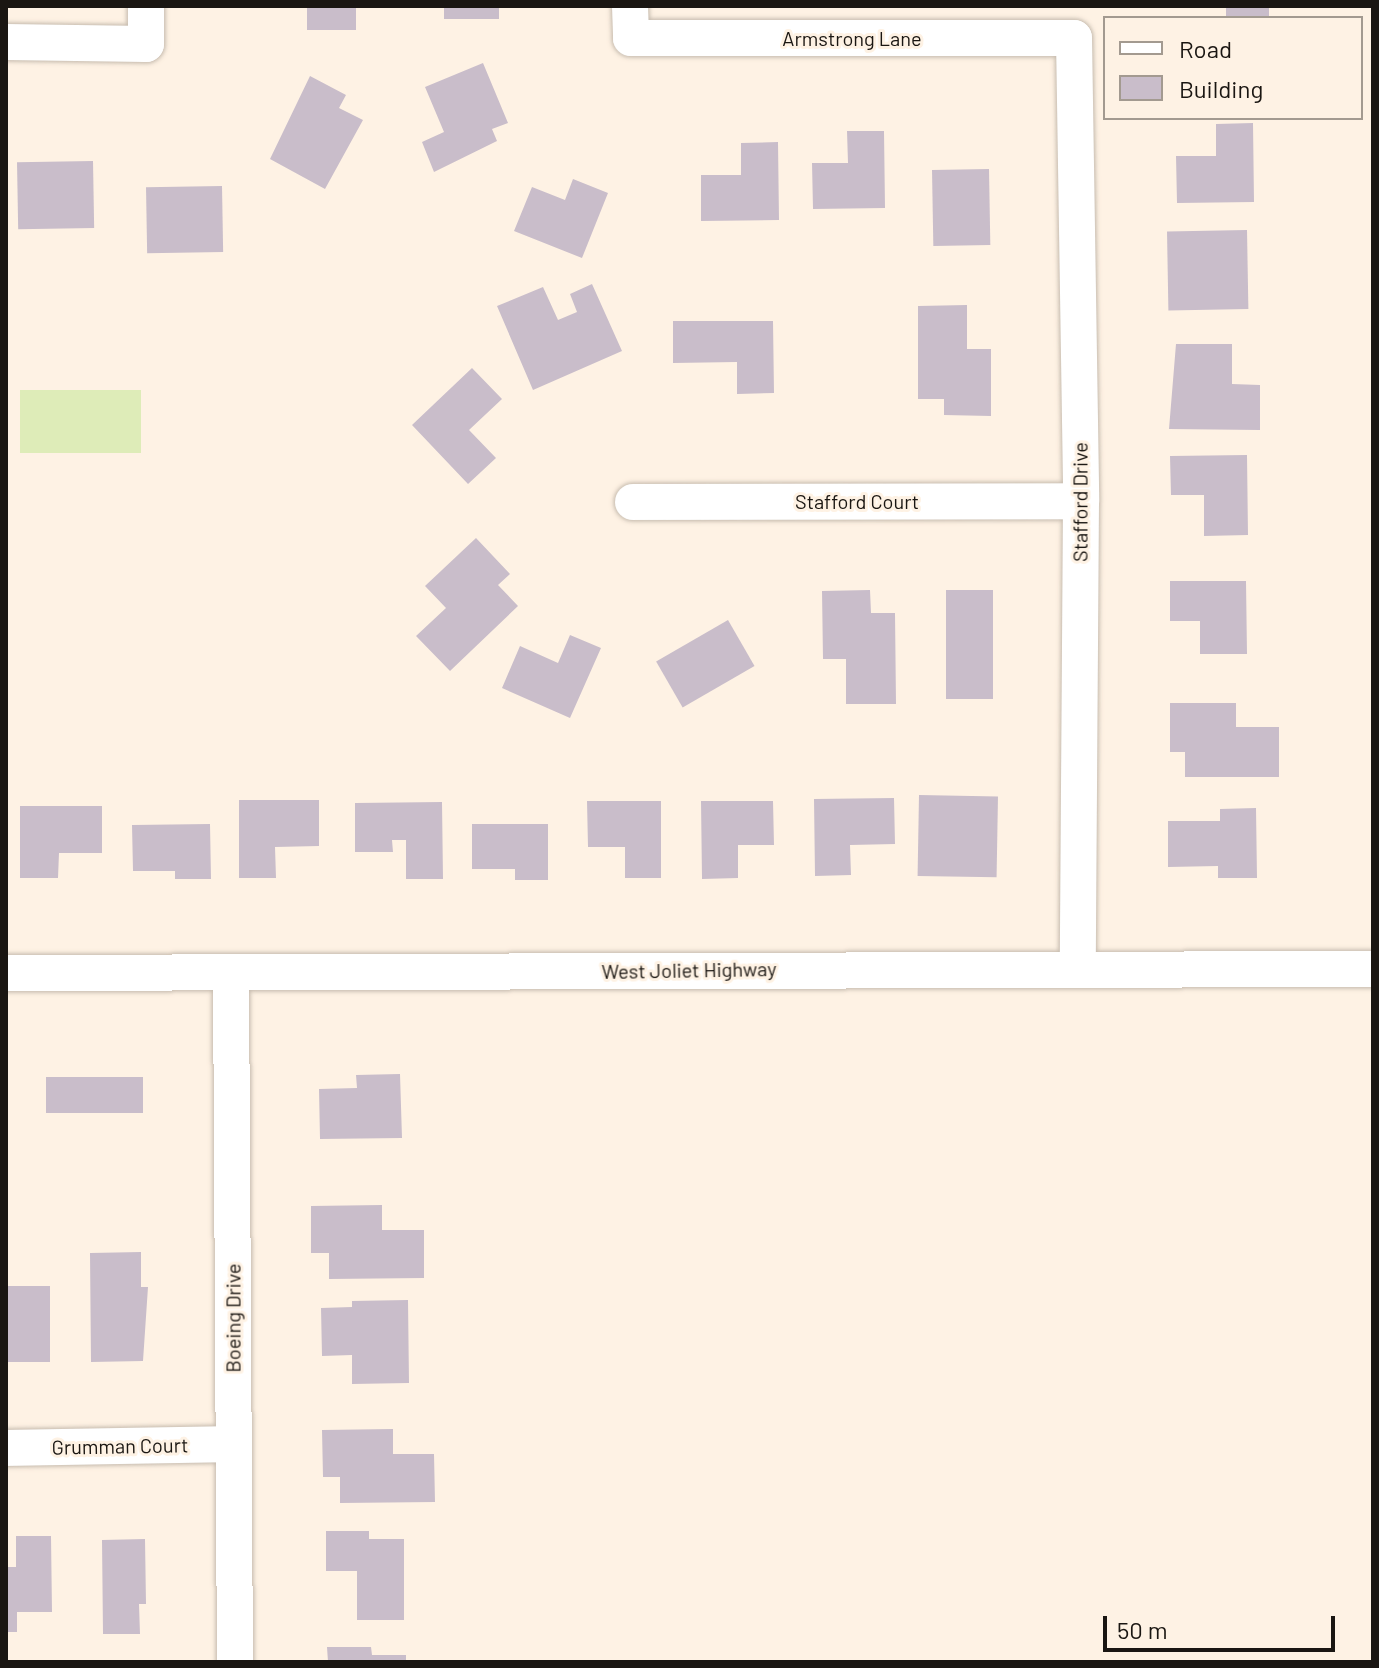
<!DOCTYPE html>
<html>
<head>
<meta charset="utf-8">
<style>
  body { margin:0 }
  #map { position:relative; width:1379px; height:1668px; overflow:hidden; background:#fef2e4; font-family:Barlow,sans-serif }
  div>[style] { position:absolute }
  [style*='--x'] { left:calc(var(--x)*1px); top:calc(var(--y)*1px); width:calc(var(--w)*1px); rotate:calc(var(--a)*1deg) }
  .green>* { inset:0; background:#deecb8; transform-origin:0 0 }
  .building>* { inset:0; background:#c9bdca; transform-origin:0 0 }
  .roads { filter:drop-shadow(0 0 2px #c7bcaf) drop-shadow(0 0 2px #c7bcaf) }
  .minor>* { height:36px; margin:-18px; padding:0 18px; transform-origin:18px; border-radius:18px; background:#fff }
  span { translate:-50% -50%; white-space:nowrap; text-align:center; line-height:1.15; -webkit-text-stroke:6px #fef2e4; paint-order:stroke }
  .street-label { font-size:20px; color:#1a1612 }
  .frame { position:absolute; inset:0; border:8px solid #1a1612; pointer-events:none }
  .legend { position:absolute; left:1103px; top:16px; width:260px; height:104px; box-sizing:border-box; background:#fef2e4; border:2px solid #a39a90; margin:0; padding:10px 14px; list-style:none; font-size:24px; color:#1a1612 }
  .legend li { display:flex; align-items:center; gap:16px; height:40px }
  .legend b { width:40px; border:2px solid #a39a90 }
  .scale { position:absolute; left:1103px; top:1616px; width:232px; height:36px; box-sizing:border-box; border:4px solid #1a1612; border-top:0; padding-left:10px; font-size:24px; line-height:28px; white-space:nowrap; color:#1a1612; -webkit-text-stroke:6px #fef2e4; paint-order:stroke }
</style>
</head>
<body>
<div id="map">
  <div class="green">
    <i style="left:20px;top:390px;width:121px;height:63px"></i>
  </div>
  <div class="building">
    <i style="left:307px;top:6px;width:49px;height:24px"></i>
    <i style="left:444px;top:6px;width:55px;height:13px"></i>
    <i style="left:1226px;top:6px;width:43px;height:12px"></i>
    <i style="clip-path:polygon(483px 63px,508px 123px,492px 129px,497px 141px,434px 172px,422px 142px,444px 132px,425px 87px)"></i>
    <i style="clip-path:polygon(310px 76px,346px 95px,339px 108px,363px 120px,325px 189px,270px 159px)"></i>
    <i style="clip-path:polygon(1253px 123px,1254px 202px,1177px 203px,1176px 156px,1216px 156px,1216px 124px)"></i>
    <i style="clip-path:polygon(847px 131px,884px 131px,885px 208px,813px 209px,812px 163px,848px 163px)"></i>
    <i style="clip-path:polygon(778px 142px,779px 220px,701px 221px,701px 175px,741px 175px,741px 143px)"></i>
    <i style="left:93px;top:161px;width:67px;height:76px;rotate:89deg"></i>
    <i style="left:989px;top:169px;width:76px;height:57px;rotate:89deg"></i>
    <i style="clip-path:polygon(573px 179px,608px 193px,582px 258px,514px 231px,532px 187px,565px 200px)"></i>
    <i style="left:222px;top:186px;width:66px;height:76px;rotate:89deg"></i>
    <i style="left:1247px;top:230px;width:79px;height:80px;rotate:89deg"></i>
    <i style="clip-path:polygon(592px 284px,622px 351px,533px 390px,497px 306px,543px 287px,558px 320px,577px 312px,570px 294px)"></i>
    <i style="clip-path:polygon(967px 305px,967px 349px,991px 349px,991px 416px,944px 415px,944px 399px,918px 399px,918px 306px)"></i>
    <i style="clip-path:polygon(673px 321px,773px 321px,774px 393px,737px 394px,737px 362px,673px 363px)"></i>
    <i style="clip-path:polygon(1176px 344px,1232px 344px,1232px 384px,1260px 385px,1260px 430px,1169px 429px)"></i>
    <i style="clip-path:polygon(472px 368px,502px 399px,469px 430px,496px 458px,468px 484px,412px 425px)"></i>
    <i style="clip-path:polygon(1247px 455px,1248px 535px,1204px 536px,1204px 495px,1171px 495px,1170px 456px)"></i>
    <i style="clip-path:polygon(476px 538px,510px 574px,498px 585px,518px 606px,450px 671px,416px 636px,446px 608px,425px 586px)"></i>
    <i style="clip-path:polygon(1170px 581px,1246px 581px,1247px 654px,1200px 654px,1200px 621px,1170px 621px)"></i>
    <i style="clip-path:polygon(870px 590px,871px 613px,895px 613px,896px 704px,846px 704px,846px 659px,823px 659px,822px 591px)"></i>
    <i style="left:946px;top:590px;width:47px;height:109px"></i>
    <i style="left:728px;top:620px;width:53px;height:83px;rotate:60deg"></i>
    <i style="clip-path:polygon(570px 635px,601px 648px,570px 718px,502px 688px,520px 646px,558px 663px)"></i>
    <i style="clip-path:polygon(1170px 703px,1236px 703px,1236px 727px,1279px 727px,1279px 777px,1185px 777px,1185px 752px,1170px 752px)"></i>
    <i style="left:919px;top:795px;width:79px;height:81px;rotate:1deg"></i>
    <i style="clip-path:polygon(894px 798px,895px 844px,850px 845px,851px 875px,815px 876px,814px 799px)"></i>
    <i style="clip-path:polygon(239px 800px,319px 800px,319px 846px,275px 847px,276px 878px,239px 878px)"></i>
    <i style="clip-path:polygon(587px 801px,661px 801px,661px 878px,625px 878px,625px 847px,588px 847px)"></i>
    <i style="clip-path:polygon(701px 801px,773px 801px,774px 845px,738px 845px,738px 878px,702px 879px)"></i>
    <i style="clip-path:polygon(442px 802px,443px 879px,406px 879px,406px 840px,392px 840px,393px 852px,355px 852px,355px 803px)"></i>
    <i style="clip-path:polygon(20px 806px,102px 806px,102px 853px,59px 853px,58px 878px,20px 878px)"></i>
    <i style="clip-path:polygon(1256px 808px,1257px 878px,1218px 878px,1218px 866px,1168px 867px,1168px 821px,1220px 821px,1220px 809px)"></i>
    <i style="clip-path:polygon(210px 824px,211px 879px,175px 879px,175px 871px,133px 871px,132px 825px)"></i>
    <i style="clip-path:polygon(472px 824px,548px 824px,548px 880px,515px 880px,515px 869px,472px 869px)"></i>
    <i style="clip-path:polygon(400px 1074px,402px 1138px,320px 1139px,319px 1089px,357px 1088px,356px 1075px)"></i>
    <i style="left:143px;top:1077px;width:36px;height:97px;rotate:90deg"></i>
    <i style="clip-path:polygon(382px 1205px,382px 1230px,424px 1230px,424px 1278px,329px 1279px,329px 1253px,311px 1253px,311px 1206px)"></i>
    <i style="clip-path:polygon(141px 1252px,141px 1287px,148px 1287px,143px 1361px,91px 1362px,90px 1253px)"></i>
    <i style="left:6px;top:1286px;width:44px;height:76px"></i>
    <i style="clip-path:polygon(408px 1300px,409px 1383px,352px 1384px,352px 1355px,322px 1356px,321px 1308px,352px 1307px,352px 1301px)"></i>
    <i style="clip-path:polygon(393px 1429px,393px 1454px,434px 1454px,435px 1502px,340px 1503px,340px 1477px,323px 1477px,322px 1430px)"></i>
    <i style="clip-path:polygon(326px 1531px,369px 1531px,369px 1539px,404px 1539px,404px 1620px,357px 1620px,357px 1571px,326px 1571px)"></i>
    <i style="clip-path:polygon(16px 1536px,51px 1536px,52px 1612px,17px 1612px,17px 1632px,6px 1632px,6px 1567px,16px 1567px)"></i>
    <i style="clip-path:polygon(145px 1539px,146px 1604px,139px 1604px,140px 1634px,103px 1634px,102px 1540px)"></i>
    <i style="clip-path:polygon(327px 1647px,371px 1647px,372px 1655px,406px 1655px,406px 1662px,328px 1662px)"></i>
  </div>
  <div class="roads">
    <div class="minor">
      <i style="--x:630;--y:6;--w:32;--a:88"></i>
      <i style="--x:631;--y:38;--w:443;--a:0"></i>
      <i style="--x:1074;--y:38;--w:463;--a:89.1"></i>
      <i style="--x:1081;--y:501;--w:466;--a:90.4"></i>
      <i style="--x:6;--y:42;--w:140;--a:0.8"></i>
      <i style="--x:146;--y:44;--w:38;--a:-90"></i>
      <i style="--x:633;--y:502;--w:448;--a:-0.1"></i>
      <i style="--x:6;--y:973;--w:1367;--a:-0.17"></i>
      <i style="--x:231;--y:975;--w:687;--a:89.67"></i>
      <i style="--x:6;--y:1448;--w:228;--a:-1"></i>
    </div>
  </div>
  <div class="street-label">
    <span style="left:852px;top:38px">Armstrong Lane</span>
    <span style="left:857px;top:501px">Stafford Court</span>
    <span style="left:1080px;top:502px;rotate:-90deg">Stafford Drive</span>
    <span style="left:689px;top:970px;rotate:-1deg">West Joliet Highway</span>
    <span style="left:233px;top:1318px;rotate:-90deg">Boeing Drive</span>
    <span style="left:120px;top:1446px;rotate:-1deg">Grumman Court</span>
  </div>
  <div class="frame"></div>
  <ul class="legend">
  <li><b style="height:10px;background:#fff"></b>Road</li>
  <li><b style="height:22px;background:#c9bdca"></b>Building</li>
  </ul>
  <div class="scale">50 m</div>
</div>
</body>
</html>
